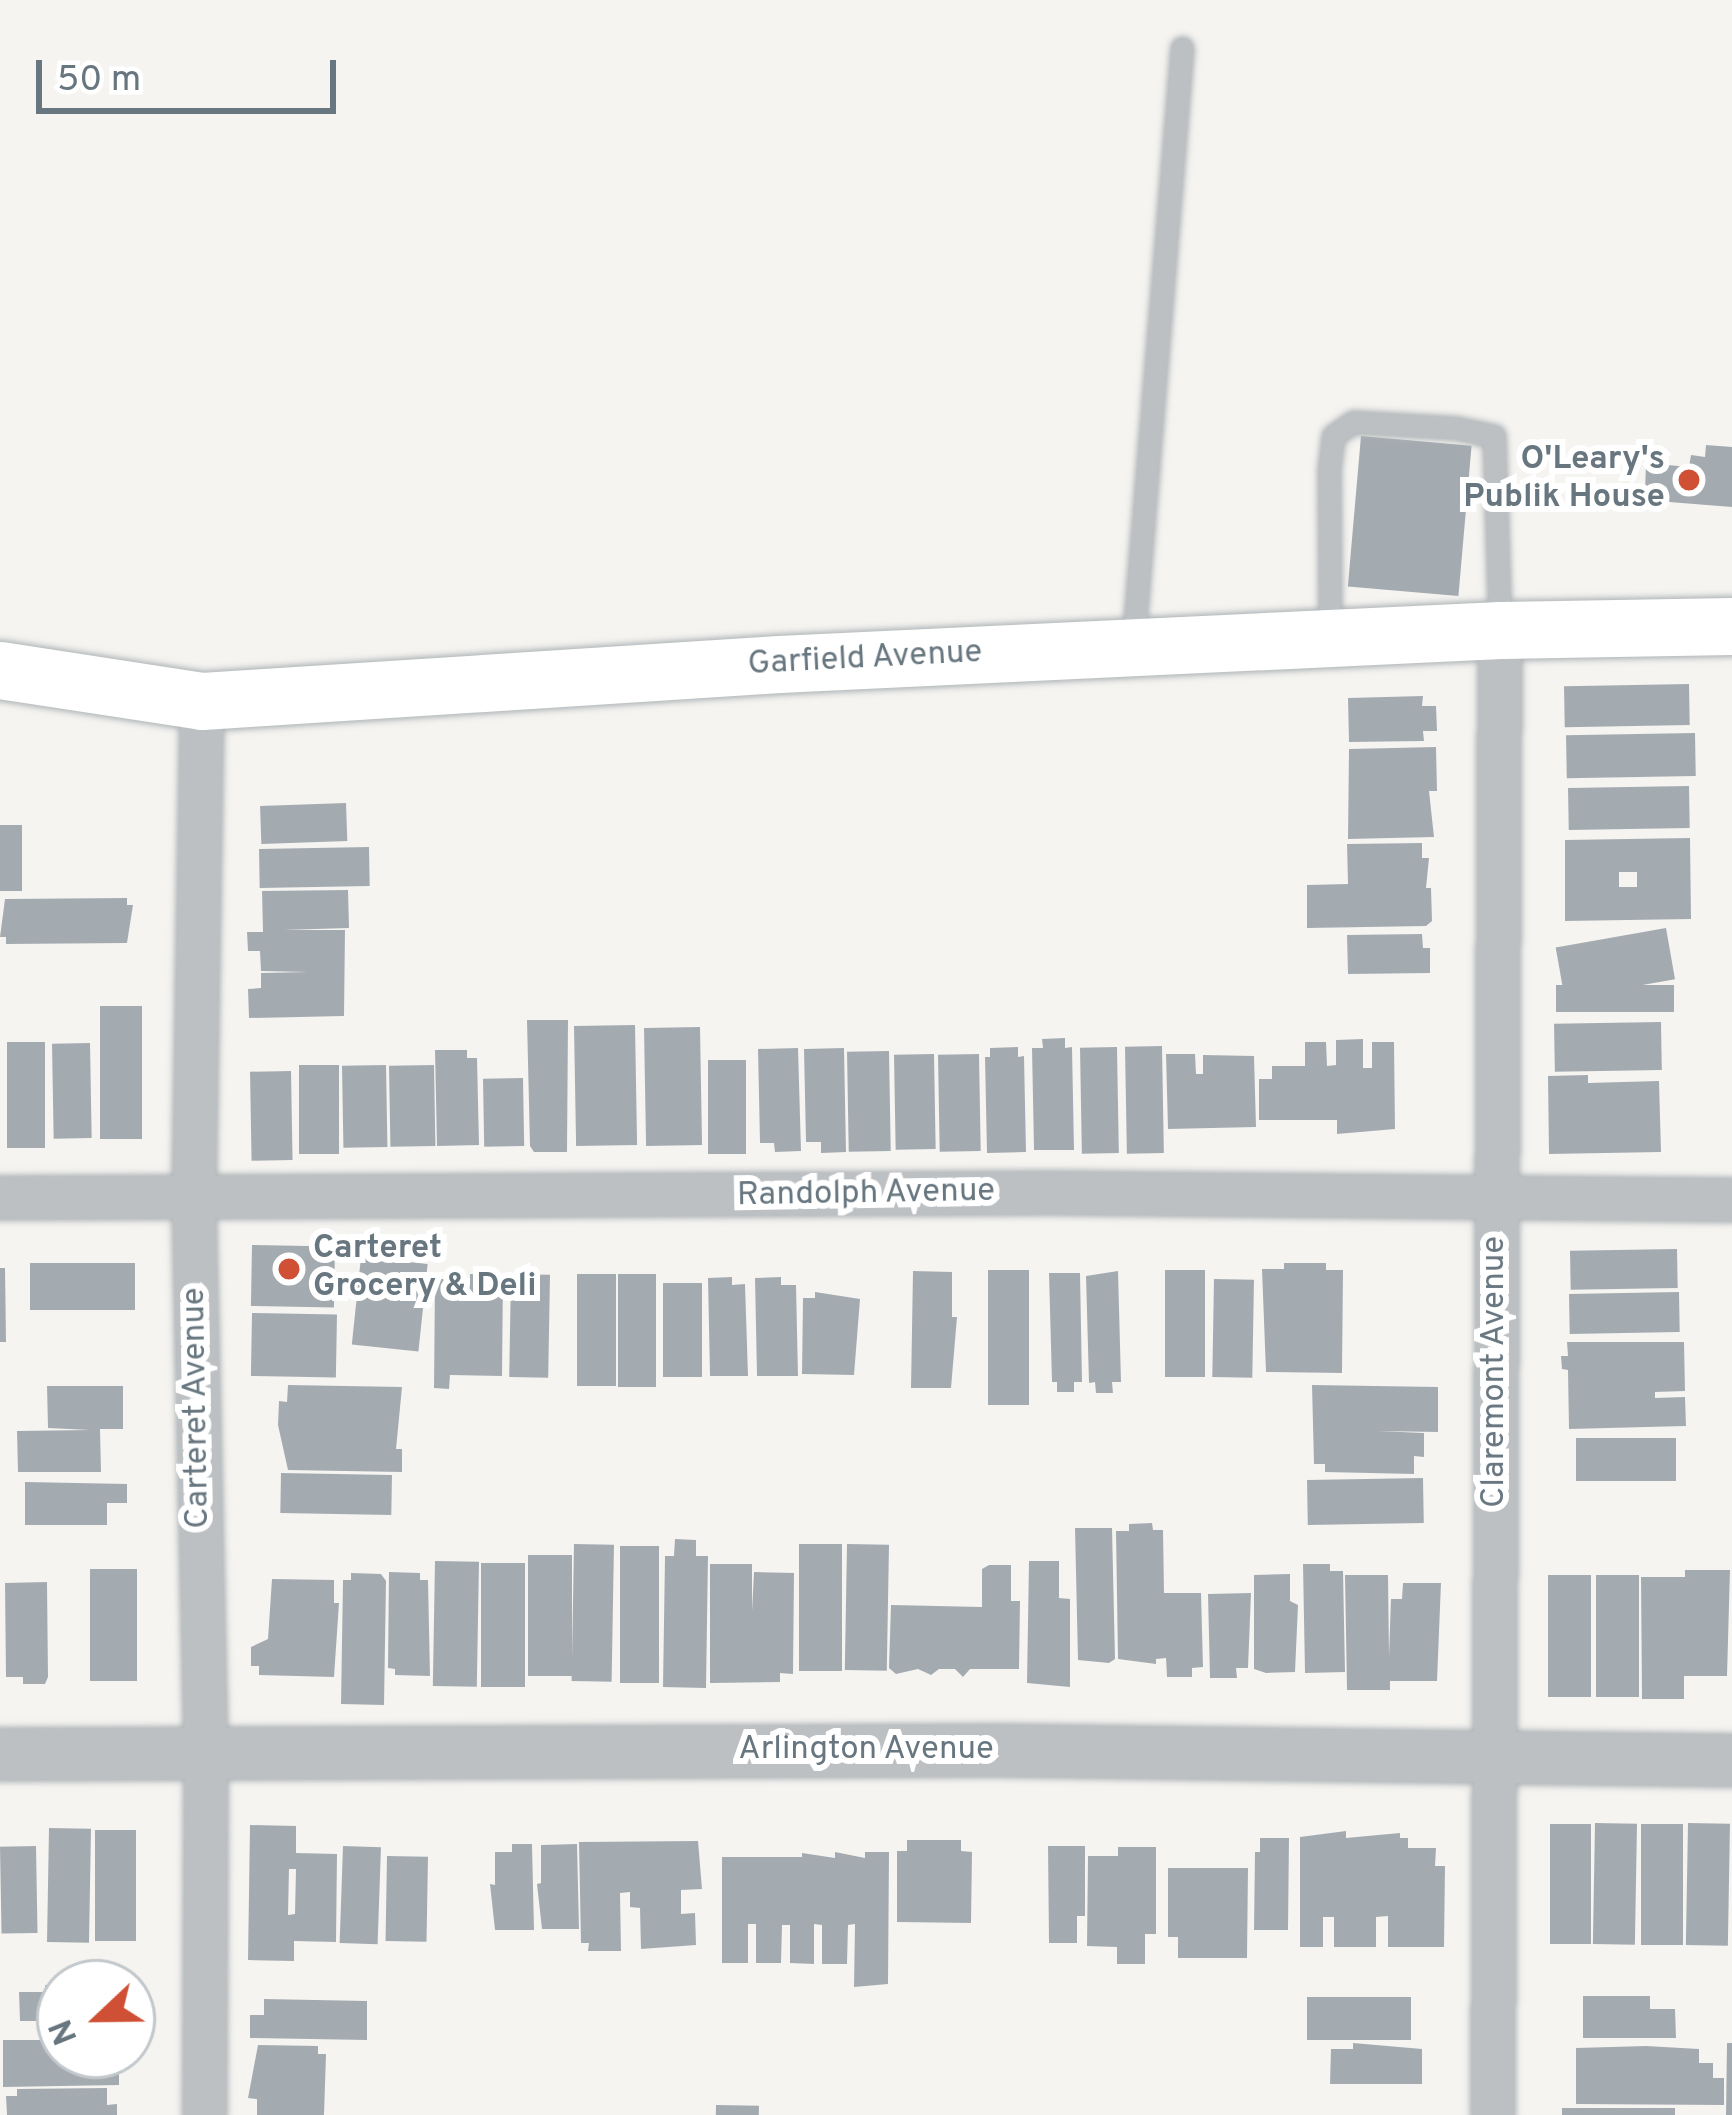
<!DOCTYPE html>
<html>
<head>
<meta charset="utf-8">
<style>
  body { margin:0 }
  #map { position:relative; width:1732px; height:2115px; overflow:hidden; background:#f5f4f1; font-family:Overpass,sans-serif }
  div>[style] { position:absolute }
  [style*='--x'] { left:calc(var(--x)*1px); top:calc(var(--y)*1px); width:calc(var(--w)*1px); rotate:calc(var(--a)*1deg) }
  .building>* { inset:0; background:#a4abb0; transform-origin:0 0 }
  .roads { filter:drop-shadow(0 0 3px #afb4b7) drop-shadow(0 0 3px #afb4b7) }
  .service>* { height:21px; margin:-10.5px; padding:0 10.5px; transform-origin:10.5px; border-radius:10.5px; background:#bcc0c3 }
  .minor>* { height:42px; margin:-21px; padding:0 21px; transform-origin:21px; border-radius:21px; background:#bcc0c3 }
  .tertiary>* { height:51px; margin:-25.5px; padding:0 25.5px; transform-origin:25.5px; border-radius:25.5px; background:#bcc0c3 }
  .secondary>* { height:57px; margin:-28.5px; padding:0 28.5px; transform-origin:28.5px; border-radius:28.5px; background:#fff }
  .dots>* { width:33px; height:33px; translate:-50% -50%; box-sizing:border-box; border:6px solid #fff; border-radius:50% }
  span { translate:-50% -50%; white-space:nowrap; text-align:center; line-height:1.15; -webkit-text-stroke:12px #fff; paint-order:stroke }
  .poi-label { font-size:33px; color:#67767f; font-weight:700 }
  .right { translate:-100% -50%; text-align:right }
  .left { translate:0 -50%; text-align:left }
  .street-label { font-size:33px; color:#67767f }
  .north { position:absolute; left:36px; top:1959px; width:120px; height:120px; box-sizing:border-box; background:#fff; border:3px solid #c2c8cc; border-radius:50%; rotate:248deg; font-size:33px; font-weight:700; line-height:48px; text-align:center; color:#67767f }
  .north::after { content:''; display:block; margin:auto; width:42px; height:54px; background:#d05036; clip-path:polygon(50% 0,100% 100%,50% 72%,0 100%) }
  .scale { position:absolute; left:36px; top:60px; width:300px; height:54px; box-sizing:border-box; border:6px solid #67767f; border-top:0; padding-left:15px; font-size:36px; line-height:42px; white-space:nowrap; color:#67767f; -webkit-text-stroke:9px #fff; paint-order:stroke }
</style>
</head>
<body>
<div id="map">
  <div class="building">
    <i style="left:1361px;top:436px;width:111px;height:151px;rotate:5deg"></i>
    <i style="clip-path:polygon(1706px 445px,1732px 447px,1732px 507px,1669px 502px,1669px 495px,1645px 493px,1646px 463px,1689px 467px,1691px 455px,1705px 457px)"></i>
    <i style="left:1689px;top:684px;width:41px;height:125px;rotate:89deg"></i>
    <i style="clip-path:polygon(1423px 696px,1422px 706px,1436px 706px,1437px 731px,1423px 731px,1424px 741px,1349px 742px,1348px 698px)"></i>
    <i style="left:1695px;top:733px;width:43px;height:129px;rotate:89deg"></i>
    <i style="clip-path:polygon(1436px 747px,1437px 791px,1429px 791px,1434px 837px,1348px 839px,1349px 749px)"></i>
    <i style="left:1689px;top:786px;width:42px;height:121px;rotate:89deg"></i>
    <i style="left:346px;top:803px;width:38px;height:86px;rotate:88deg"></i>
    <i style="left:0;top:825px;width:22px;height:66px"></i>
    <i style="clip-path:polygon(evenodd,1690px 838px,1691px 919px,1565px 921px,1565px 840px,1690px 838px,1619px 872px,1637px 872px,1637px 887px,1619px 887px,1619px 872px)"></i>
    <i style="clip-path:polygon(1422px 843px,1422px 858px,1429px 858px,1426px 888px,1431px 888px,1432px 921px,1426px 926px,1307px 928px,1307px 885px,1348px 884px,1347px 844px)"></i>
    <i style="left:369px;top:847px;width:39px;height:110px;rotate:89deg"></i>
    <i style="clip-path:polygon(348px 890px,349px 928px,283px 930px,345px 930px,344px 1016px,249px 1018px,248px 989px,261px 988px,261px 973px,308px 972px,261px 971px,260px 951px,248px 951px,247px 932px,263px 932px,262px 891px)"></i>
    <i style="clip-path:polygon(127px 898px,127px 905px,133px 905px,127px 943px,6px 944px,6px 937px,0 937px,5px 899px)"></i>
    <i style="left:1666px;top:928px;width:52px;height:112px;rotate:80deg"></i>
    <i style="clip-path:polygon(1422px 934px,1423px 948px,1430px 948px,1430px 973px,1348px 974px,1347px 935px)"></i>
    <i style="left:1674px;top:985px;width:27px;height:118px;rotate:90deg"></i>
    <i style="left:100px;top:1006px;width:42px;height:133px"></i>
    <i style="clip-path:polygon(527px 1020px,568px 1020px,567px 1152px,534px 1152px,530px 1146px)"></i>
    <i style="left:1661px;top:1022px;width:48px;height:107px;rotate:89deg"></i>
    <i style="left:635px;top:1025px;width:120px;height:61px;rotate:89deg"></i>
    <i style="left:700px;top:1027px;width:118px;height:56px;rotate:89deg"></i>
    <i style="clip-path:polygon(1065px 1038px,1065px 1048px,1072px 1047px,1074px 1150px,1034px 1150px,1032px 1048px,1043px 1048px,1042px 1039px)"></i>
    <i style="clip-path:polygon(1363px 1039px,1363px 1068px,1372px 1068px,1372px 1042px,1394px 1042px,1395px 1129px,1337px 1134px,1337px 1120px,1259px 1120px,1259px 1079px,1272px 1079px,1272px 1066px,1305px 1066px,1305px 1042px,1326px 1042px,1327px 1066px,1336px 1065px,1336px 1040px)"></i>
    <i style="left:7px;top:1042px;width:38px;height:106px"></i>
    <i style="left:90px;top:1043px;width:95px;height:38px;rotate:89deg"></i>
    <i style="left:1162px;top:1046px;width:107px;height:37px;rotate:89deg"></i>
    <i style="clip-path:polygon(1018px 1047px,1018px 1057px,1024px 1056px,1026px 1152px,987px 1153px,985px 1057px,990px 1057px,990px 1048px)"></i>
    <i style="left:1117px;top:1047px;width:106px;height:37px;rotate:89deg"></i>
    <i style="clip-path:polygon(798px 1048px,801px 1151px,775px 1152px,774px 1143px,760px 1143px,758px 1049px)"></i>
    <i style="clip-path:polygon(844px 1048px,846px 1152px,821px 1153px,821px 1142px,806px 1142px,804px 1049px)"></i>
    <i style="clip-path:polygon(435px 1050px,467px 1050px,467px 1058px,477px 1058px,479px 1145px,437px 1146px)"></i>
    <i style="left:889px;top:1051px;width:100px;height:42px;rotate:89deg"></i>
    <i style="left:934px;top:1054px;width:95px;height:40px;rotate:89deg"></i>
    <i style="left:979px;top:1054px;width:97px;height:41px;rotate:89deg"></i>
    <i style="clip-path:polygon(1166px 1054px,1195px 1054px,1196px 1074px,1203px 1074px,1203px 1055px,1254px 1056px,1256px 1127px,1168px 1129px)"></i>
    <i style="left:708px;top:1060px;width:38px;height:94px"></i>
    <i style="left:299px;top:1065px;width:40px;height:89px"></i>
    <i style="left:386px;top:1065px;width:82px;height:44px;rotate:89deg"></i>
    <i style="left:434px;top:1065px;width:81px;height:45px;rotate:89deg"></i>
    <i style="left:291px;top:1071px;width:89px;height:41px;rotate:89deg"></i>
    <i style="clip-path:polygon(1588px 1075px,1588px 1083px,1659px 1081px,1661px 1152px,1549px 1154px,1548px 1076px)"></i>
    <i style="left:523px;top:1078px;width:68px;height:40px;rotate:89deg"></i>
    <i style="left:252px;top:1245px;width:83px;height:61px;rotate:1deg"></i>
    <i style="left:1677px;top:1249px;width:39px;height:107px;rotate:89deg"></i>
    <i style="left:361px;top:1257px;width:67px;height:88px;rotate:6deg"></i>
    <i style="left:30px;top:1263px;width:105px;height:47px"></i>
    <i style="clip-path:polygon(1284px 1263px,1326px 1263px,1326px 1270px,1343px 1270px,1342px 1373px,1266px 1372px,1262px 1269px,1284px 1269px)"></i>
    <i style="clip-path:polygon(0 1268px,5px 1268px,6px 1342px,0 1342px)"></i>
    <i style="left:988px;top:1270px;width:41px;height:135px"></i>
    <i style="left:1165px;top:1270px;width:40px;height:107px"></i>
    <i style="clip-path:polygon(913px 1271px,952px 1272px,952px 1317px,957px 1317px,951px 1388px,911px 1388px)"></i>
    <i style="clip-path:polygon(1118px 1271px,1121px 1382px,1112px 1382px,1113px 1393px,1096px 1393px,1095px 1382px,1089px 1383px,1086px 1276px)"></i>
    <i style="clip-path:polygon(1049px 1273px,1080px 1273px,1082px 1382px,1074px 1382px,1074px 1392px,1057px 1392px,1057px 1382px,1052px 1382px)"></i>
    <i style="clip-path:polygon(470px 1274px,503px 1275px,502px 1376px,450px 1375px,449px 1389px,434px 1388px,435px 1279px,470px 1279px)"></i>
    <i style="left:511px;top:1274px;width:39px;height:103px;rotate:1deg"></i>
    <i style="left:577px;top:1274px;width:39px;height:112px"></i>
    <i style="left:618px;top:1274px;width:38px;height:113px"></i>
    <i style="clip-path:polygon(732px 1277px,732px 1285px,745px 1284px,748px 1376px,710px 1376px,708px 1278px)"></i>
    <i style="clip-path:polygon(781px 1277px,781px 1285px,796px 1285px,798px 1376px,757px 1376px,755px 1278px)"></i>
    <i style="left:1214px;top:1279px;width:40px;height:98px;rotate:1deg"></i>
    <i style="left:702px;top:1283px;width:94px;height:39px;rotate:90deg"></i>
    <i style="clip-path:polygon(815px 1292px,860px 1299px,854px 1375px,802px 1374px,803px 1298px,815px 1298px)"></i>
    <i style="left:1679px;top:1292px;width:40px;height:110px;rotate:89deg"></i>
    <i style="left:252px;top:1313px;width:85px;height:63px;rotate:1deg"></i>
    <i style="clip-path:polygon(1567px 1342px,1684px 1342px,1685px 1391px,1655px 1392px,1655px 1398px,1685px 1397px,1686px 1426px,1569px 1429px,1568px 1370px,1562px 1369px,1561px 1356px,1568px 1356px)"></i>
    <i style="clip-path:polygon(288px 1385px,402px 1387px,396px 1449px,402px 1449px,402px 1472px,288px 1470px,278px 1425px,279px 1401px,287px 1402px)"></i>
    <i style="clip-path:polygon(1312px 1385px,1438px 1387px,1438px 1432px,1378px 1431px,1424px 1433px,1424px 1457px,1414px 1456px,1414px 1474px,1325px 1472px,1325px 1464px,1314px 1464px)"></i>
    <i style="clip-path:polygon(47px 1386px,123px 1386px,123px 1429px,100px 1429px,101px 1472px,18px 1472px,17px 1431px,90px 1430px,48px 1428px)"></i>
    <i style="left:1576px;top:1438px;width:100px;height:43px"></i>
    <i style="left:281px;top:1473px;width:111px;height:40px;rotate:1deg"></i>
    <i style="left:1423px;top:1478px;width:45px;height:116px;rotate:89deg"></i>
    <i style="clip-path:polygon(25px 1482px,127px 1484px,127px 1503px,107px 1503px,107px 1525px,25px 1525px)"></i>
    <i style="clip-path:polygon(1152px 1523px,1153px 1530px,1163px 1530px,1164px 1593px,1201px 1593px,1203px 1667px,1192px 1668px,1192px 1677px,1167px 1677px,1166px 1658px,1156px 1659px,1156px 1664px,1118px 1659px,1116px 1531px,1129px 1531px,1129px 1524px)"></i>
    <i style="clip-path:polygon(1075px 1528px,1112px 1528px,1115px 1659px,1109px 1663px,1078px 1660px)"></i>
    <i style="clip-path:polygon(675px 1539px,696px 1540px,696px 1556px,708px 1556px,706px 1688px,663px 1687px,665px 1556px,674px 1556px)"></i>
    <i style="left:574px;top:1544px;width:40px;height:137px;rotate:1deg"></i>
    <i style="left:799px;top:1544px;width:43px;height:127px"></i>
    <i style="left:847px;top:1544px;width:42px;height:126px;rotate:1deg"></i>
    <i style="left:620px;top:1546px;width:39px;height:137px"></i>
    <i style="left:528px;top:1555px;width:44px;height:121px"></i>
    <i style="left:435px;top:1561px;width:44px;height:125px;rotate:1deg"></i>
    <i style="clip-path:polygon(1029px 1561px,1059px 1561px,1059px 1598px,1070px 1599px,1070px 1687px,1027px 1683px)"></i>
    <i style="left:481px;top:1563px;width:44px;height:124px"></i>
    <i style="clip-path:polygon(710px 1564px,752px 1564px,752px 1611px,754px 1572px,794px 1573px,793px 1674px,780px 1673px,780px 1682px,710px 1683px)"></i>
    <i style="clip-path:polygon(1303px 1564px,1330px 1564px,1330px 1571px,1343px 1571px,1345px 1672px,1305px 1673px)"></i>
    <i style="clip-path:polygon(989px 1565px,1011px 1565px,1011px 1601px,1020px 1601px,1019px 1669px,970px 1669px,963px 1677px,955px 1669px,939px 1669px,931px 1675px,918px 1669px,896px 1674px,889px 1668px,891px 1605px,982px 1607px,982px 1569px)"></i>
    <i style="left:90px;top:1569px;width:47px;height:112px"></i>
    <i style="clip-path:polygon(1685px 1570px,1730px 1570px,1727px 1676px,1684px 1676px,1684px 1699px,1642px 1699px,1641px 1577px,1685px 1577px)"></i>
    <i style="clip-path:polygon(389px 1572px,420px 1573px,420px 1580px,428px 1580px,430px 1676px,395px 1675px,395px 1669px,388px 1668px)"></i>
    <i style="clip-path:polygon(351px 1573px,381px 1574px,386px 1581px,384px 1705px,341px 1704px,343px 1580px,351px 1580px)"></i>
    <i style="clip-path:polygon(1290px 1574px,1290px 1601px,1298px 1605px,1295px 1672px,1266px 1673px,1254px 1669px,1254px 1575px)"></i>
    <i style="clip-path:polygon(1345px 1575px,1388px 1575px,1389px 1656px,1391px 1599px,1402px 1599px,1403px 1583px,1441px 1583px,1437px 1681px,1390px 1681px,1390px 1690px,1347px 1690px)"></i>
    <i style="left:1548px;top:1575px;width:43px;height:122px"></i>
    <i style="left:1596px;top:1575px;width:43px;height:122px"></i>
    <i style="clip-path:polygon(272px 1579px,334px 1580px,334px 1603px,339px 1603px,334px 1677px,259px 1675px,259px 1666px,251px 1666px,251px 1647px,268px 1639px)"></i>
    <i style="clip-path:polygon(47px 1582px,48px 1677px,45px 1684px,23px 1684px,23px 1677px,6px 1677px,5px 1583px)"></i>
    <i style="clip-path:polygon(1251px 1593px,1248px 1668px,1236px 1668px,1237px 1678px,1210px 1678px,1208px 1594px)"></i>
    <i style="left:1595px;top:1823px;width:42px;height:121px;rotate:1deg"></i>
    <i style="left:1688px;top:1823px;width:42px;height:122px;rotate:1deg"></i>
    <i style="left:1550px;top:1824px;width:41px;height:120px"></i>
    <i style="left:1641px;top:1824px;width:42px;height:121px"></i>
    <i style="clip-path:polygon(evenodd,250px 1825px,296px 1826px,296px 1853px,337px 1854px,336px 1942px,294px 1941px,294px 1961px,248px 1960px,250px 1825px,289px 1869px,296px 1869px,295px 1914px,288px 1915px,289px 1869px)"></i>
    <i style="left:49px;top:1828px;width:42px;height:114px;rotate:1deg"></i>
    <i style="left:95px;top:1830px;width:41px;height:111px"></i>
    <i style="clip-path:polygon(1346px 1831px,1346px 1838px,1400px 1833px,1400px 1838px,1408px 1838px,1408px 1848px,1436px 1848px,1435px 1866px,1445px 1866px,1444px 1947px,1388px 1947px,1388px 1916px,1376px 1917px,1376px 1947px,1334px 1947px,1334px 1917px,1323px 1917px,1323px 1947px,1300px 1947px,1300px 1837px)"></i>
    <i style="clip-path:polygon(1260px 1838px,1289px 1838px,1288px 1930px,1254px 1930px,1255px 1852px,1260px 1852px)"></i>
    <i style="clip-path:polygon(907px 1840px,961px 1840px,961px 1851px,972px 1852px,971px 1923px,897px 1922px,897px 1851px,907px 1851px)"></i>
    <i style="clip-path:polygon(698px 1841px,702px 1889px,681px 1890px,681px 1914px,695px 1913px,696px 1945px,641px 1949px,640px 1908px,630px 1907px,630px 1892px,620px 1893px,621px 1951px,588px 1951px,589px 1943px,581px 1943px,579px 1842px)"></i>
    <i style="clip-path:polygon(512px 1844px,532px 1844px,534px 1930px,495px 1930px,490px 1884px,495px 1885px,495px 1852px,512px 1852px)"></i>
    <i style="clip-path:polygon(577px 1844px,579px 1929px,542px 1929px,537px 1884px,541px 1883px,541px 1845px)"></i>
    <i style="left:36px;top:1846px;width:87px;height:36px;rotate:89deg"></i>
    <i style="left:343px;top:1846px;width:38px;height:97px;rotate:2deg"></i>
    <i style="clip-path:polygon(1048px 1846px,1085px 1846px,1085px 1916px,1077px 1916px,1077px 1943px,1049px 1943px)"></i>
    <i style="clip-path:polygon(1118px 1847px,1156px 1847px,1156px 1934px,1145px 1934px,1145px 1964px,1117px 1964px,1117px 1947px,1087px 1946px,1088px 1856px,1118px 1856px)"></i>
    <i style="clip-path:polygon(835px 1852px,865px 1858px,865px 1852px,889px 1852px,888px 1984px,854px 1987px,855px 1924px,848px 1925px,847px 1964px,822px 1964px,822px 1925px,814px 1924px,814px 1964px,790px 1963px,790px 1925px,782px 1925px,781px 1963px,756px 1963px,756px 1924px,748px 1924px,748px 1963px,722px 1963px,722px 1857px,802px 1857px,802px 1853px,835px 1858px)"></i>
    <i style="left:387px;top:1856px;width:41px;height:85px;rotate:1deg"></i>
    <i style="clip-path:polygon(1168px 1868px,1248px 1868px,1247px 1958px,1178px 1958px,1178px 1937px,1168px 1937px)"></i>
    <i style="clip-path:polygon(45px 1985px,60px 1985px,60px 2035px,46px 2035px,46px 2021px,20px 2021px,19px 1992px,46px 1992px)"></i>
    <i style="clip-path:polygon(1583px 1996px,1650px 1996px,1650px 2009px,1675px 2009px,1676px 2038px,1583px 2038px)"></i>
    <i style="left:1307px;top:1997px;width:104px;height:43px"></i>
    <i style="clip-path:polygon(264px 1999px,367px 2001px,367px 2040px,250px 2038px,250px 2015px,264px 2015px)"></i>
    <i style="clip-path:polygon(3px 2040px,60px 2040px,60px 2055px,119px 2055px,119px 2085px,3px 2087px)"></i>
    <i style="clip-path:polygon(1353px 2043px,1422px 2049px,1422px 2084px,1330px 2084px,1331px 2049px,1353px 2049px)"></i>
    <i style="clip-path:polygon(1727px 2043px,1732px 2043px,1732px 2115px,1726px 2115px)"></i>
    <i style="clip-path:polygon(258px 2045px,318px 2046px,318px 2054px,326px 2054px,324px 2115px,257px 2115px,257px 2099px,248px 2098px)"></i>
    <i style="clip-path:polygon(1646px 2046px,1699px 2049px,1699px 2063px,1713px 2063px,1713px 2078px,1724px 2078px,1724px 2105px,1576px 2104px,1576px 2048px)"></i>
    <i style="clip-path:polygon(107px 2088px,107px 2105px,117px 2104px,117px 2115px,7px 2115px,6px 2096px,17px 2096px,17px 2089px)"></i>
    <i style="left:716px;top:2105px;width:43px;height:10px;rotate:1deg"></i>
    <i style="left:1562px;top:2108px;width:113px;height:7px"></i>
  </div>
  <div class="roads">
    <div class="service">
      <i style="--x:1330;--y:638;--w:168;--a:-90.3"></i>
      <i style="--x:1329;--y:470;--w:34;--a:-83"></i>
      <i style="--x:1333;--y:436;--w:24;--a:-35"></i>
      <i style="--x:1353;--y:422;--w:103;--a:3.3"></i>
      <i style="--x:1456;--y:428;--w:39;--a:12"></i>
      <i style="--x:1494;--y:436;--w:194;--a:88.2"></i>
      <i style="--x:1133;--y:647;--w:601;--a:-85.32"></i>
    </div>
    <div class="minor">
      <i style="--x:202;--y:701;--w:500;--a:90.92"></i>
      <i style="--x:194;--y:1201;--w:556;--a:88.76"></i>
      <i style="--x:206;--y:1757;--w:358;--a:90.2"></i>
      <i style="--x:0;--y:1198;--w:1053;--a:-0.27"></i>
      <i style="--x:1053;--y:1193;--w:679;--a:0.59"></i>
      <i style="--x:1493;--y:2115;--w:1485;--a:-89.73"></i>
    </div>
    <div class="tertiary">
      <i style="--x:0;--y:1754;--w:995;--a:-0.23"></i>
      <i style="--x:995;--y:1750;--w:737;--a:0.78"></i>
    </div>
    <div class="secondary">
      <i style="--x:0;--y:670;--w:204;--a:8.7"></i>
      <i style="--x:202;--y:701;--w:578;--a:-3.67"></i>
      <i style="--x:779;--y:664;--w:722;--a:-2.7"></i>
      <i style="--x:1500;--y:630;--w:232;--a:-1"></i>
    </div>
  </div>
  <div class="dots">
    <i style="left:1689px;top:480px;background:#d05036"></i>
    <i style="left:289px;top:1269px;background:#d05036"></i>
  </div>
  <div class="poi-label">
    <span class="right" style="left:1665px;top:480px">O'Leary's<br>Publik House</span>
    <span class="left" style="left:313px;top:1269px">Carteret<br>Grocery &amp; Deli</span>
  </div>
  <div class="street-label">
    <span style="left:865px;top:660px;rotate:-3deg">Garfield Avenue</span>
    <span style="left:866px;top:1195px;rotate:-1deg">Randolph Avenue</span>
    <span style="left:1496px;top:1372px;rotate:-90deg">Claremont Avenue</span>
    <span style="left:198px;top:1408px;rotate:-91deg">Carteret Avenue</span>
    <span style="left:866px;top:1751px">Arlington Avenue</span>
  </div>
  <div class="north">N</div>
  <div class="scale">50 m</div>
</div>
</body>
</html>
